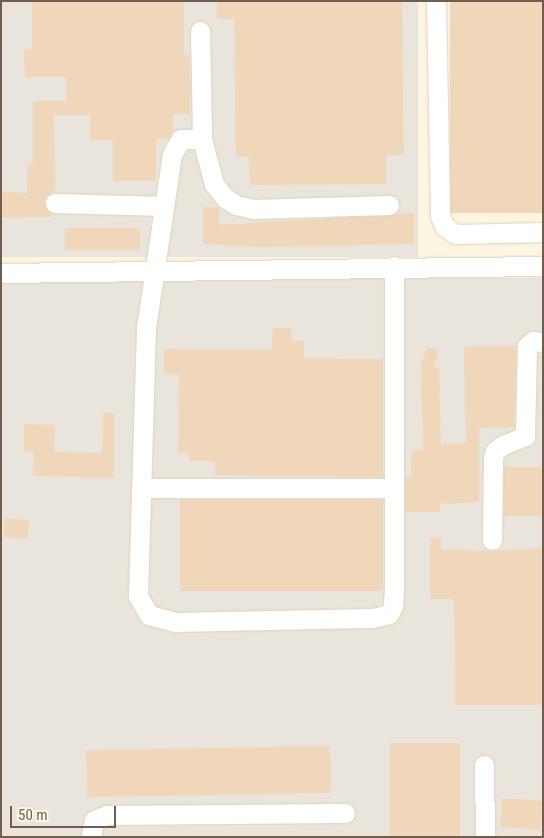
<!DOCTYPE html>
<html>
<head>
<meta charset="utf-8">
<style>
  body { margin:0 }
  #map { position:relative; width:544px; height:838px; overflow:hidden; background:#fbf5e1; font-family:"Roboto Condensed",sans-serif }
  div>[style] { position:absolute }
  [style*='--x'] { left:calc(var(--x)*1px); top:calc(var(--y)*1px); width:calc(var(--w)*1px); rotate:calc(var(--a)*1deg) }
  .industrial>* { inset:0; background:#eae5dc; transform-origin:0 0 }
  .building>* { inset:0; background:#f0d7ba; transform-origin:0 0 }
  .roads { filter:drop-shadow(0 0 1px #dfd2bd) drop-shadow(0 0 1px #dfd2bd) }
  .minor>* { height:19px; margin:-9.5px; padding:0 9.5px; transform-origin:9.5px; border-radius:9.5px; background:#fff }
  span { translate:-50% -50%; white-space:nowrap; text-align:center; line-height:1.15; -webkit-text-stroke:4px #fef8e7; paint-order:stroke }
  .frame { position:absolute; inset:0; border:2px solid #715d49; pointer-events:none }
  .scale { position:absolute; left:10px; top:806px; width:106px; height:22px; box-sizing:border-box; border:2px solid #715d49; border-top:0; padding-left:6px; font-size:15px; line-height:18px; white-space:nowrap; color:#715d49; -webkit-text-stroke:4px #fef8e7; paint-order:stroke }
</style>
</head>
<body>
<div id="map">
  <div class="industrial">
    <i style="left:1px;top:1px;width:417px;height:256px"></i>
    <i style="left:543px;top:278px;width:559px;height:542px;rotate:90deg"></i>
  </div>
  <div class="building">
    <i style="clip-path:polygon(32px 1px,184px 1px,184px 55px,189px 55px,190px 114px,173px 114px,173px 132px,168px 139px,156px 139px,156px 181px,113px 181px,113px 140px,90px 140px,90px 115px,54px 115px,55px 189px,46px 197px,44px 203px,53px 217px,1px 218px,1px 192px,27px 193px,28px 164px,33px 164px,33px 101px,66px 101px,66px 77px,25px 77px,24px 50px,32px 49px)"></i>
    <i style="clip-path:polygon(217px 1px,402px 1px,404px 155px,386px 155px,386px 184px,250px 185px,249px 157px,236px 157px,234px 19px,217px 19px)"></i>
    <i style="left:450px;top:1px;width:93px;height:212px"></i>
    <i style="clip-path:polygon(203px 206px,219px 208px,219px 225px,414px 213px,414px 244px,263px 247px,203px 244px)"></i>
    <i style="left:140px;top:228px;width:22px;height:75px;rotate:90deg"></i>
    <i style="clip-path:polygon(273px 328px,292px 328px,291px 341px,304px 341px,304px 358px,383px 359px,383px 477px,215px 475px,215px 461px,189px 461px,189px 453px,178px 453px,179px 374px,164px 374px,164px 349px,272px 350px)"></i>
    <i style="clip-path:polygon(516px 346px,514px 427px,479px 428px,479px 502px,440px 504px,440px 512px,405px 512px,405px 477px,411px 477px,412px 450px,423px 450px,421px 365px,427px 347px,439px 350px,434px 367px,439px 367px,441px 444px,466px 443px,464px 347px)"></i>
    <i style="clip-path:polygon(103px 413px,114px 413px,114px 478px,33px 476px,34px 452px,24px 451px,24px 424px,55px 425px,54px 452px,102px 453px)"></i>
    <i style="left:543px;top:467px;width:49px;height:39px;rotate:90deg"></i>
    <i style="left:383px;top:500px;width:91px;height:203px;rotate:90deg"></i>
    <i style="left:5px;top:518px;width:24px;height:19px;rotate:5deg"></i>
    <i style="clip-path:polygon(430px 538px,441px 538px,441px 549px,492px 551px,543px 548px,543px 705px,455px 705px,454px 599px,430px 599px)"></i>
    <i style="left:390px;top:743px;width:70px;height:94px"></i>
    <i style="left:330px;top:746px;width:47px;height:244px;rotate:89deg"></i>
    <i style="left:502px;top:798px;width:41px;height:29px;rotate:4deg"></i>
  </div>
  <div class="roads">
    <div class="minor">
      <i style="--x:436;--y:1;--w:215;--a:88.9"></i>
      <i style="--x:440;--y:216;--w:12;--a:66"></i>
      <i style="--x:445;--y:227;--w:12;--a:35"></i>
      <i style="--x:455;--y:234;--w:88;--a:-1.3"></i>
      <i style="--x:200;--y:31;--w:108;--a:88.9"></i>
      <i style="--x:202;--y:139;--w:21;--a:180"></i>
      <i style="--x:181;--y:139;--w:17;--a:121"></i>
      <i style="--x:172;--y:154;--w:175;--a:98.5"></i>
      <i style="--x:146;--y:327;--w:269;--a:91.7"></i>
      <i style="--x:138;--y:596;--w:22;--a:60"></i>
      <i style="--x:149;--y:615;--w:28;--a:15"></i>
      <i style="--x:176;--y:622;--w:197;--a:-1.2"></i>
      <i style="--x:373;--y:618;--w:16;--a:-14"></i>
      <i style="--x:389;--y:614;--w:9;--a:-63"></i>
      <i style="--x:393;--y:606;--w:17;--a:-87"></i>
      <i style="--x:394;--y:589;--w:323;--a:-90"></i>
      <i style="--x:202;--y:139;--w:47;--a:75.1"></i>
      <i style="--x:214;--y:184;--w:18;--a:52"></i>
      <i style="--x:225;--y:198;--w:13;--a:32"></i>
      <i style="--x:236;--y:205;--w:17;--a:13"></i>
      <i style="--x:253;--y:209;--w:136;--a:-1.7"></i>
      <i style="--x:55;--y:203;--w:109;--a:1.6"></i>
      <i style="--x:1;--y:273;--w:542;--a:-0.74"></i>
      <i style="--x:142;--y:488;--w:251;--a:0"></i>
      <i style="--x:492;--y:540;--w:82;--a:-89.3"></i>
      <i style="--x:493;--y:458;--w:7;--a:-74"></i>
      <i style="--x:495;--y:451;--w:10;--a:-37"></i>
      <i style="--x:503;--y:445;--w:24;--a:-22"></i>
      <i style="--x:525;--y:436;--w:90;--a:-88.7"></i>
      <i style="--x:527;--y:346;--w:8;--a:-40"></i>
      <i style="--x:533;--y:341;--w:10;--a:6"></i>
      <i style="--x:484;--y:765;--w:72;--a:89.2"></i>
      <i style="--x:91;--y:837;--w:17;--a:-80"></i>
      <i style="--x:94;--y:820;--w:14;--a:-21"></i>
      <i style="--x:107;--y:815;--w:238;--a:-0.5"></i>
    </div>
  </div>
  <div class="frame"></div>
  <div class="scale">50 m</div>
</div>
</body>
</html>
